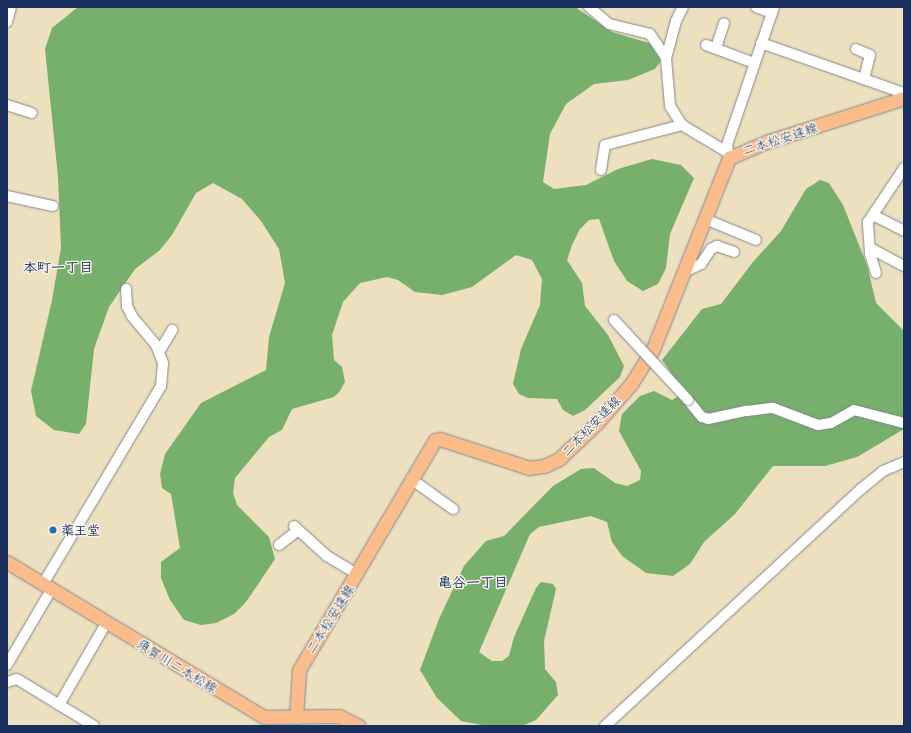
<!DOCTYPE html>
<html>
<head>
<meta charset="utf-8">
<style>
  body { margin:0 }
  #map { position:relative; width:911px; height:733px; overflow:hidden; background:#ede0bf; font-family:"Patrick Hand","Klee One",sans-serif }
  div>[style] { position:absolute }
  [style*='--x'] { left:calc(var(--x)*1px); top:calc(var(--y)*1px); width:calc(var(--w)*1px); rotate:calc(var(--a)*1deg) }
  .forest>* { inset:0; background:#77af6c }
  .roads { filter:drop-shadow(0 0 1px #84888e) drop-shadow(0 0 1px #84888e) }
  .minor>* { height:10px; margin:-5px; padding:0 5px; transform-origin:5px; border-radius:5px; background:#fff }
  .major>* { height:13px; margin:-6.5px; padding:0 6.5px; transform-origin:6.5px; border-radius:6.5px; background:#fabc8b }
  .bridges { filter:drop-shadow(0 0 1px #84888e) drop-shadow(0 0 1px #84888e) }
  .minor-bridge>* { height:10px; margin:-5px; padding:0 5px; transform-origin:5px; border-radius:5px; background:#fff }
  .dots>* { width:11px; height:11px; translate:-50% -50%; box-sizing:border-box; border:2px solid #f7f3e8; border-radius:50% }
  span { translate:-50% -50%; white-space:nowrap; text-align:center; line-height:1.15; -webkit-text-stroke:3px #f7f3e8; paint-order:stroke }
  .street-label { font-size:13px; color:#1b2f5e }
  .poi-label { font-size:13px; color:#1b2f5e; font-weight:700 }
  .left { translate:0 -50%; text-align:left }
  .neighbourhood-label { font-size:14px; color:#1b2f5e; font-weight:700 }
  .frame { position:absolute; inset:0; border:8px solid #1b2f5e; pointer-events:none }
</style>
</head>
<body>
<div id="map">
  <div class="forest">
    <i style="clip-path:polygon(78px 7px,575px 7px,612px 32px,652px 44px,660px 53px,660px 62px,655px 69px,628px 80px,594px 84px,566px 104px,550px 134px,543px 182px,554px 189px,586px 185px,618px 169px,652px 159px,681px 165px,694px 178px,670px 234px,666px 268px,658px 284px,643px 291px,627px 281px,614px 261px,599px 219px,589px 220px,580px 229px,572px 245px,567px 260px,582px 283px,585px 306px,608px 335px,624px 366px,620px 377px,585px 410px,573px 416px,563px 410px,557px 399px,528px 398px,519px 394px,513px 384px,521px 349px,540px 305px,542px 279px,532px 260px,516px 255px,472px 287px,442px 295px,415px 292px,398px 280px,387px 277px,360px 283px,343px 302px,332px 335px,334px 360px,342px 367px,345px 382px,340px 391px,334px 397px,292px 409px,282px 430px,269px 437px,235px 478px,233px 493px,237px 505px,269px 537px,275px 559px,246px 602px,234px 614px,216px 623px,201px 625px,184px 620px,170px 600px,161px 578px,161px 562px,180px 548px,171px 494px,162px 488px,160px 474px,165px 454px,201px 403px,266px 370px,269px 337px,285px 283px,279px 249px,261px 221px,242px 199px,213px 183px,196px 193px,172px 235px,160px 250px,135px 269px,109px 307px,94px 349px,86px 424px,79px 434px,54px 430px,36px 416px,31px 391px,52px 300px,61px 248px,58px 177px,45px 49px,52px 28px)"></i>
    <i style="clip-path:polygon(820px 180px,829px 183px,843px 205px,867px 265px,876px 303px,904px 331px,904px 429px,857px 457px,825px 466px,773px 466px,735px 514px,704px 542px,690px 564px,673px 576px,646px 573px,622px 556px,612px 542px,607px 522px,591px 516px,539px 527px,530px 534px,479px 652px,492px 661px,502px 661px,509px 656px,514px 637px,536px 588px,541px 582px,553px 584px,556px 589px,544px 641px,545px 669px,556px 682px,558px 695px,536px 720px,522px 726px,487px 726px,461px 721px,437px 698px,420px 670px,439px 619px,464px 566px,486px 541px,504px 536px,553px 486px,581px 469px,594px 468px,615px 483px,627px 486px,640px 480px,641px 471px,619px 431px,622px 414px,640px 396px,654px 391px,672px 400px,685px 392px,662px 360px,702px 309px,721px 304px,753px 262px,781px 231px,806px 189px)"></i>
  </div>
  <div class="roads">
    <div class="minor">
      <i style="--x:589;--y:7;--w:26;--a:40"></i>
      <i style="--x:609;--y:24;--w:42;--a:13.7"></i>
      <i style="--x:650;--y:34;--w:29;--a:56"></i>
      <i style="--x:683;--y:7;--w:16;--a:117"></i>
      <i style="--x:676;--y:21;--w:38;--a:105"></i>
      <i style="--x:666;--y:58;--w:48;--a:85.2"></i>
      <i style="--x:670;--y:106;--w:22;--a:58"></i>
      <i style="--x:682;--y:125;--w:52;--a:31"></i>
      <i style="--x:756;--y:7;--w:17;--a:21"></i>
      <i style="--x:7;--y:22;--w:16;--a:-75"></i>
      <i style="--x:761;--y:43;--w:151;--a:19.3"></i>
      <i style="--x:706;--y:45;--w:51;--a:20.6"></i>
      <i style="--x:716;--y:48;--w:26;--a:-72"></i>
      <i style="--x:856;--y:49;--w:15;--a:23"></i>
      <i style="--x:870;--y:55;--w:25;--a:104"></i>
      <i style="--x:7;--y:105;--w:26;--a:18"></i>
      <i style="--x:729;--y:157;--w:12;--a:-99"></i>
      <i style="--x:727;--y:145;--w:146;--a:-71.2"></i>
      <i style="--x:601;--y:170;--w:25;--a:-81"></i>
      <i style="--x:605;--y:145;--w:80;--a:-14.6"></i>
      <i style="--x:7;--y:196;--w:47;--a:12.3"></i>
      <i style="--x:873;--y:215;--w:35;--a:27"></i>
      <i style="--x:705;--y:219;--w:55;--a:22.4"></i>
      <i style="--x:870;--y:248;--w:38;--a:28"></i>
      <i style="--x:684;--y:272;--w:19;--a:-25"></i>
      <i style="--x:701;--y:264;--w:18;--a:-56"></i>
      <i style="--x:711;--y:249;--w:7;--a:-27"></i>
      <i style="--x:717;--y:246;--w:18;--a:19"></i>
      <i style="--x:876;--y:273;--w:21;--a:-107"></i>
      <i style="--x:870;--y:253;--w:31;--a:-94"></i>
      <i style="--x:868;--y:222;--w:65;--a:-56.3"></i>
      <i style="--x:159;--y:352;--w:26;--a:-59"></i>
      <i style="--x:688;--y:400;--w:22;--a:51"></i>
      <i style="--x:702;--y:417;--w:6;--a:18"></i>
      <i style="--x:708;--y:419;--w:40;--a:-12"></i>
      <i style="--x:747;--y:411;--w:26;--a:-7"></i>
      <i style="--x:773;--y:408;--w:48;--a:20.7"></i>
      <i style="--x:818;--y:425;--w:13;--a:-9"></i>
      <i style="--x:831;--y:423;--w:26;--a:-29"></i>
      <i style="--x:854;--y:410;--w:52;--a:14.6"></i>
      <i style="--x:411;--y:479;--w:52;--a:35.5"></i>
      <i style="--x:294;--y:526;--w:45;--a:42.3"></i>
      <i style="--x:327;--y:556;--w:35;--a:31"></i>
      <i style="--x:279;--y:545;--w:24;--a:-38"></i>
      <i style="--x:43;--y:584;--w:230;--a:-59.2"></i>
      <i style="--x:161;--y:386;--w:23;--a:-85"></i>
      <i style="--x:163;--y:363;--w:19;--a:-111"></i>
      <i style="--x:156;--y:345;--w:38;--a:-130"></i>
      <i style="--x:132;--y:316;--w:11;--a:-117"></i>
      <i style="--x:127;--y:306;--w:17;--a:-93"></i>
      <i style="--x:7;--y:665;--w:87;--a:-59.6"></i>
      <i style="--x:7;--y:682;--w:10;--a:-17"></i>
      <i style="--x:17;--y:679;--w:90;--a:31.4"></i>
      <i style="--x:59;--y:705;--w:96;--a:-60"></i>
      <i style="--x:605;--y:726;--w:349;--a:-42.8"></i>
      <i style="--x:861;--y:489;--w:28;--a:-39"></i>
      <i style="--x:883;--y:471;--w:23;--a:-23"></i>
    </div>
    <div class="major">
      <i style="--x:7;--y:562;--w:300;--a:31.1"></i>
      <i style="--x:264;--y:717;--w:75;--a:-0.8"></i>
      <i style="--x:339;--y:716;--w:22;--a:27"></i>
      <i style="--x:296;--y:717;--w:47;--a:-86.3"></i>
      <i style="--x:299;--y:670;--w:267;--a:-59.4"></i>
      <i style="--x:435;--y:440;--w:5;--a:-11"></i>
      <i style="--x:440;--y:439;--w:94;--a:18"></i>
      <i style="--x:529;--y:468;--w:15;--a:-8"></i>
      <i style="--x:544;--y:466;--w:17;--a:-25"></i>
      <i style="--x:559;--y:459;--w:52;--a:-43.5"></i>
      <i style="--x:597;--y:423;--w:52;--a:-48.9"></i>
      <i style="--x:631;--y:384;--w:41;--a:-57.8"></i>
      <i style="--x:653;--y:349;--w:206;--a:-68.3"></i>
      <i style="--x:729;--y:158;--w:40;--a:-23.4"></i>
      <i style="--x:766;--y:142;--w:145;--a:-17.7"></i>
    </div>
  </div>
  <div class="bridges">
    <div class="minor-bridge">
      <i style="--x:614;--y:320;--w:109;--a:47.2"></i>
    </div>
  </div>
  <div class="dots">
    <i style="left:53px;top:530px;background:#1f6fb2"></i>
  </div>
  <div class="street-label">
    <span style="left:780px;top:139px;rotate:-18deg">二本松安達線</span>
    <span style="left:591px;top:426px;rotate:-46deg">二本松安達線</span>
    <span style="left:330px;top:619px;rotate:-58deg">二本松安達線</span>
    <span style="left:177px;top:666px;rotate:31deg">須賀川二本松線</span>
  </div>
  <div class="poi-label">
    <span class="left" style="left:61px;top:530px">薬王堂</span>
  </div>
  <div class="neighbourhood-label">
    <span style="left:58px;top:267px">本町一丁目</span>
    <span style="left:473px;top:582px">亀谷一丁目</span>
  </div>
  <div class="frame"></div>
</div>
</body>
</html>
